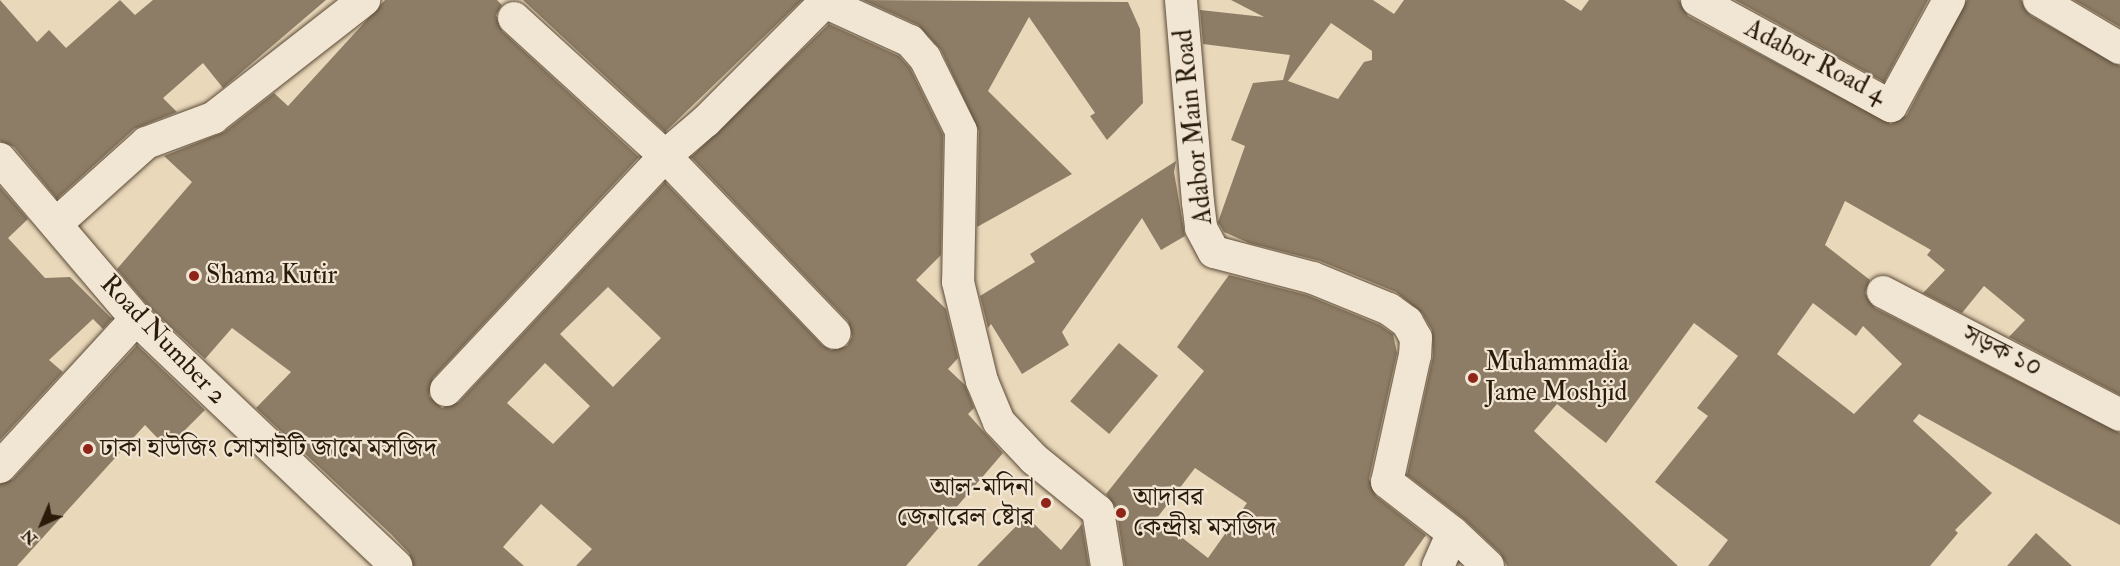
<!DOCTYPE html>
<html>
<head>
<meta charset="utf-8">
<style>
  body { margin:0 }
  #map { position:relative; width:2120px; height:566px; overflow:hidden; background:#ead8bb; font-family:"IM FELL Double Pica","Noto Serif Bengali",serif }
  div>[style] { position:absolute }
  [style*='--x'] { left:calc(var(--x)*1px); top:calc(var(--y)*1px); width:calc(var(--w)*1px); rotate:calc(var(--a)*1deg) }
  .building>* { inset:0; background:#8e7d66; transform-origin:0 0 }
  .roads { filter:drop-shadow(0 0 2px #5a4a36) drop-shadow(0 0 2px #5a4a36) }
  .street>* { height:32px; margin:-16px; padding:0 16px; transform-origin:16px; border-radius:16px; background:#f1e6d3 }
  .dots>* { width:16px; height:16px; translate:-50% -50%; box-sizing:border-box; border:3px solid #f1e6d3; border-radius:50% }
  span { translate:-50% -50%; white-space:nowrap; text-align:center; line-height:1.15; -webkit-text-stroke:4.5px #f1e6d3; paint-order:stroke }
  .street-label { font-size:26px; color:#2a1a0a }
  .poi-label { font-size:26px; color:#2a1a0a }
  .left { translate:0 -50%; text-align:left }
  .right { translate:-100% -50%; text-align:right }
  .north { position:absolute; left:12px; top:494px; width:60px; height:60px; -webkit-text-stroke:4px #f1e6d3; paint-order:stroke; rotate:224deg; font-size:16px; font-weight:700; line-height:24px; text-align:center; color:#2a1a0a }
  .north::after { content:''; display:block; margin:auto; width:21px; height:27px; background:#2a1a0a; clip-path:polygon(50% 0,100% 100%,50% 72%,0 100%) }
</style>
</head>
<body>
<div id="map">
  <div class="building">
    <i style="clip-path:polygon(0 0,37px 42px,49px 30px,66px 48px,120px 0,135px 15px,153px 0,326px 0,223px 88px,203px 63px,163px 98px,177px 112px,134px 129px,57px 199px,14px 147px,0 141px)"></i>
    <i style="clip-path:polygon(evenodd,385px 0,497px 0,502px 5px,496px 15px,502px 31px,639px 157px,433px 378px,429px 396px,442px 408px,459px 402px,665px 182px,822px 345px,831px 350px,847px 346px,852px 337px,848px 321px,691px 157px,829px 24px,899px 56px,910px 68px,943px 135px,941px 255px,916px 280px,946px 309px,958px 358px,948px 369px,965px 385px,974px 408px,968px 414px,1003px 453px,906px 566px,576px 566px,592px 549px,541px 504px,503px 547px,524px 566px,413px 566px,409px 553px,391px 534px,256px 408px,291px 372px,232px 328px,205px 359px,149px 307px,117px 269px,192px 182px,164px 156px,224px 132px,274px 93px,288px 106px,385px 0,608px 287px,661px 338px,613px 387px,560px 334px,608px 287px,385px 0,545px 363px,590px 406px,553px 444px,507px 403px,545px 363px)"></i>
    <i style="clip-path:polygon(523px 0,802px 0,665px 132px)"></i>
    <i style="clip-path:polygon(863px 0,1128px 2px,1140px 29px,1143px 103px,1107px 140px,1090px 116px,1095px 113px,1029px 17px,988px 91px,1072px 174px,977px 227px,979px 131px,941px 50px,918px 25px)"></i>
    <i style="clip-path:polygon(evenodd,1231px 0,1373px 0,1394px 14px,1404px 0,1564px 0,1581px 11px,1589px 0,1679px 0,1688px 16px,1891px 124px,1907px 115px,1967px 0,2021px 0,2030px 15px,2120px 66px,2120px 395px,2009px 337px,2025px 320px,1984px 286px,1962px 313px,1923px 293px,1945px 270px,1927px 255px,1931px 250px,1845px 201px,1825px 245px,1870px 280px,1865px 293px,1875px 308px,2120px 433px,2120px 525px,1919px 414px,1913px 421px,1992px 493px,1955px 530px,1958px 533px,1930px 566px,1708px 566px,1728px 540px,1655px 482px,1708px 416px,1697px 408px,1738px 356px,1694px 323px,1606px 443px,1557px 404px,1534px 431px,1678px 566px,1507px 566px,1500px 553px,1465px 520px,1407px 475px,1433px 356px,1432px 330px,1422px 313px,1396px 292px,1320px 261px,1249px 243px,1224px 232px,1218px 222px,1245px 146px,1231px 140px,1253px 83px,1283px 80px,1290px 55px,1203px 44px,1200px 10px,1264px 17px,1231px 0,1331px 23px,1372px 51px,1372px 60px,1364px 62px,1338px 99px,1288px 81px,1331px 23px,1231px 0,1813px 303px,1856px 336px,1863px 326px,1902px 364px,1854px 414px,1777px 354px,1813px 303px)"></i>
    <i style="clip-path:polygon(1735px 0,1928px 0,1884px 82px)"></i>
    <i style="clip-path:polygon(2074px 0,2120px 0,2120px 27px)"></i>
    <i style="clip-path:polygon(1176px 161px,1174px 172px,1185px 236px,1161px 250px,1142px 218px,1062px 332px,1069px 345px,1022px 374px,991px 324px,988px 328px,980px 296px,1035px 262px,1030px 254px)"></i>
    <i style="clip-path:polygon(0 187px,28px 219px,8px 238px,45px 278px,70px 277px,112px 319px,103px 329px,93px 319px,49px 360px,63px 372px,0 440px)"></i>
    <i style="clip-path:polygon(evenodd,1229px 275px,1307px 295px,1380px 325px,1393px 334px,1397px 353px,1369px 479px,1376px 496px,1426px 535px,1404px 566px,1125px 566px,1116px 508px,1106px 494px,1204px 371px,1177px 347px,1229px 275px,1195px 468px,1247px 503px,1208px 558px,1157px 518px,1195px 468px)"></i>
    <i style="left:1119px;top:343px;width:51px;height:76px;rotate:40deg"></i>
    <i style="clip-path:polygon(137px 345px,205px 410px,167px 448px,145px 425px,17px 566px,0 566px,0 484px,13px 479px)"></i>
    <i style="clip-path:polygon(1026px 516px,1061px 550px,1082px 524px,1089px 566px,977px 566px)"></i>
    <i style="clip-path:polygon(2036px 533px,2072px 566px,2007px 566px)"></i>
  </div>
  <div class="roads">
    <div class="street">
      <i style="--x:820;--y:0;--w:99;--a:24.5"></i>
      <i style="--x:910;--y:41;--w:23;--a:49"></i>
      <i style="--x:925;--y:58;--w:81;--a:63.7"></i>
      <i style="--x:961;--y:131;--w:151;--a:91.1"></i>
      <i style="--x:958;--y:282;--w:102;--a:76.4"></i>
      <i style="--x:982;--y:381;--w:44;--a:67.5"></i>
      <i style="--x:999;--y:422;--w:51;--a:46.6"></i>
      <i style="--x:1034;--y:459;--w:82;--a:39.1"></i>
      <i style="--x:1098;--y:511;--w:56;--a:80.7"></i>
      <i style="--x:1181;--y:0;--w:203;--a:85.2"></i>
      <i style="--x:1198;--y:202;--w:26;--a:83"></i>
      <i style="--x:1201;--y:228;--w:27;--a:62"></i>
      <i style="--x:1214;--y:252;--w:102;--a:14.7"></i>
      <i style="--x:1313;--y:278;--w:82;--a:22.2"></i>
      <i style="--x:1389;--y:309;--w:22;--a:36"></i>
      <i style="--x:1407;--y:322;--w:18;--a:61"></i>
      <i style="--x:1416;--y:338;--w:17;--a:93"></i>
      <i style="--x:1415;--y:355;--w:130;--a:102.4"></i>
      <i style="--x:1387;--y:482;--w:83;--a:37.7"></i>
      <i style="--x:1453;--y:533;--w:48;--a:43.3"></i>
      <i style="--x:1697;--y:0;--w:221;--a:28.7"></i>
      <i style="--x:1891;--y:106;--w:121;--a:-61.3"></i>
      <i style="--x:2039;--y:0;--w:94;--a:30.7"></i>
      <i style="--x:514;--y:18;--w:205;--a:42.4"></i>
      <i style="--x:665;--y:156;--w:245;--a:46.2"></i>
      <i style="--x:0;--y:159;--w:210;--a:49.6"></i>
      <i style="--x:136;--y:319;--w:359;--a:43.5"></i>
      <i style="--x:56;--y:224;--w:121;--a:-42"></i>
      <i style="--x:146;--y:143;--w:72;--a:-20.5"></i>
      <i style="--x:213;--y:118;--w:192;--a:-38"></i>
      <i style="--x:1883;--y:292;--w:267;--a:27.4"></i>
      <i style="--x:446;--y:390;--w:320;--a:-46.9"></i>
      <i style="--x:665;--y:156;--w:54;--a:-40.5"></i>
      <i style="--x:706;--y:121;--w:165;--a:-45"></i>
      <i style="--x:0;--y:467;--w:201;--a:-47.4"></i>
      <i style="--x:1438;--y:566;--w:36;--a:-66"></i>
    </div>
  </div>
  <div class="dots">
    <i style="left:194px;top:276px;background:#8f2418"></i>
    <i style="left:1473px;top:378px;background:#8f2418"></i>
    <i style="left:88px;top:449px;background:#8f2418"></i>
    <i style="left:1046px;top:503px;background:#8f2418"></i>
    <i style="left:1121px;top:513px;background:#8f2418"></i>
  </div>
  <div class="street-label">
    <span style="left:1815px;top:62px;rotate:27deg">Adabor Road 4</span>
    <span style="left:1194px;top:127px;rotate:-96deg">Adabor Main Road</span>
    <span style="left:163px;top:340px;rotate:46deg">Road Number 2</span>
    <span style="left:2002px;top:352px;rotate:27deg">সড়ক ১০</span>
  </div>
  <div class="poi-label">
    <span class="left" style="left:206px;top:276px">Shama Kutir</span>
    <span class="left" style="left:1485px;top:378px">Muhammadia<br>Jame Moshjid</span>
    <span class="left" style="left:100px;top:449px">ঢাকা হাউজিং সোসাইটি জামে মসজিদ</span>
    <span class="right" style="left:1034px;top:503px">আল-মদিনা<br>জেনারেল ষ্টোর</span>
    <span class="left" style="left:1133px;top:513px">আদাবর<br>কেন্দ্রীয় মসজিদ</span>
  </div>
  <div class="north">N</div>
</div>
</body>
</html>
